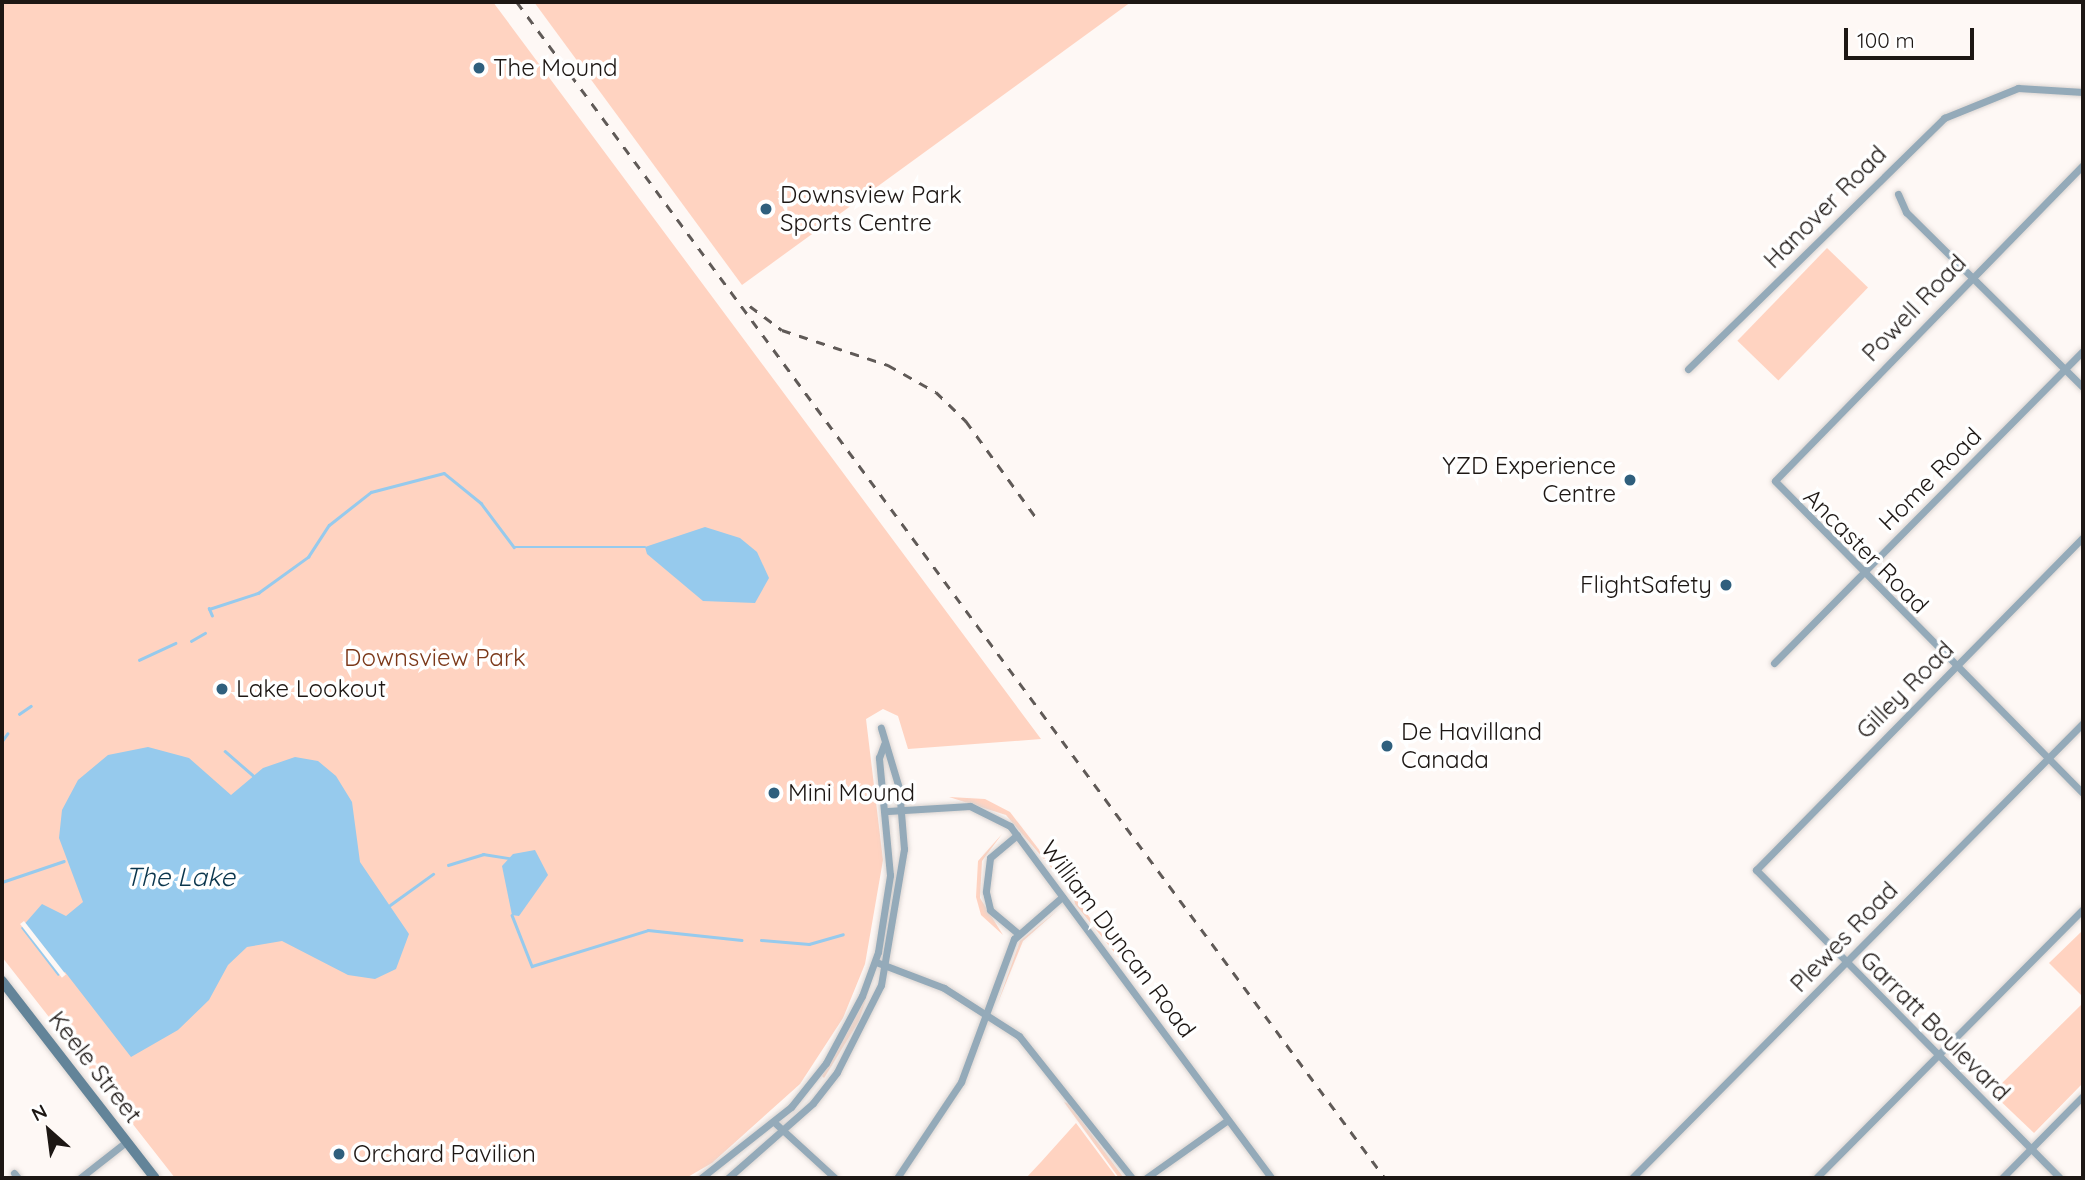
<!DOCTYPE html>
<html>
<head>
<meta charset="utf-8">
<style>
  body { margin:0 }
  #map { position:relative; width:2085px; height:1180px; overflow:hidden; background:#fef8f5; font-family:Quicksand,sans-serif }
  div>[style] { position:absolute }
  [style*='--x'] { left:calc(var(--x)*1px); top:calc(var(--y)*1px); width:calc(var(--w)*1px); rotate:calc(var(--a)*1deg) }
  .green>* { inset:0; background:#ffd3c1; transform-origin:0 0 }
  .water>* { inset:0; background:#96caed }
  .pier>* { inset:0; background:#fef8f5; transform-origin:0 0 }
  .stream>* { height:2.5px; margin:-1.25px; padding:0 1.25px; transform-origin:1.25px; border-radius:1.25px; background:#96caed }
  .roads { filter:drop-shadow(0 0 2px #dad4d1) drop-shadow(0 0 2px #dad4d1) }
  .street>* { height:7px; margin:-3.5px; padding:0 3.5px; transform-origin:3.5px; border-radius:3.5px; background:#94aab9 }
  .secondary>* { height:10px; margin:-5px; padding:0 5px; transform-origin:5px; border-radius:5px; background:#638499 }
  .rail>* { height:2.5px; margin-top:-1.25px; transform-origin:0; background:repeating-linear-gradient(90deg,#605a57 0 9px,transparent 0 18px) }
  .dots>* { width:19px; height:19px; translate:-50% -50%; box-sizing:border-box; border:4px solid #fff; border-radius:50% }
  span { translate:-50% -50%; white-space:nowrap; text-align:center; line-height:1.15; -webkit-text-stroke:7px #fff; paint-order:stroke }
  .poi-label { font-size:24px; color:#1d1714 }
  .left { translate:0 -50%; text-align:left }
  .right { translate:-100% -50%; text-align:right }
  .street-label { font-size:24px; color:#1d1714 }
  .park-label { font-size:24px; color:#7c391a }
  .water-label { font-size:26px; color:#0b364d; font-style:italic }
  .frame { position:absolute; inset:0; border:4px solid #1d1714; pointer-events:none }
  .north { position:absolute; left:14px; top:1096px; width:70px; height:70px; -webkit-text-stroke:5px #fff; paint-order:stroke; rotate:332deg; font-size:19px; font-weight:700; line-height:28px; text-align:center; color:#1d1714 }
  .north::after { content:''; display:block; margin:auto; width:24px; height:32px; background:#1d1714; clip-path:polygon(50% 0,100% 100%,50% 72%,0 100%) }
  .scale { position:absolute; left:1844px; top:28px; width:130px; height:32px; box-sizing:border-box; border:4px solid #1d1714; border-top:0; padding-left:9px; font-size:21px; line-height:24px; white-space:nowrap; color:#1d1714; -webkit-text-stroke:5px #fff; paint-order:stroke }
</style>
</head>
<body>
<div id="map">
  <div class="green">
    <i style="clip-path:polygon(2px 2px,493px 2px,1041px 739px,908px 749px,898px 716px,883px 709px,866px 719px,883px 860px,865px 964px,843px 1018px,800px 1084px,712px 1163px,686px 1178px,175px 1178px,2px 957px)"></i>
    <i style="clip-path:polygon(534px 2px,1131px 2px,742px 285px)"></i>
    <i style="left:1827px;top:248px;width:57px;height:129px;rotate:44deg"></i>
    <i style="clip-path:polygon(949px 797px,985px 799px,1010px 812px,1067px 886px,1006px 815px)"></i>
    <i style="clip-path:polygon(1002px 834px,982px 861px,980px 898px,1003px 935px,981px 915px,976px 897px,978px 861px)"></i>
    <i style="clip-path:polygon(1073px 895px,1093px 922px,1132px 974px,1075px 904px)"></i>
    <i style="clip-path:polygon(1058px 910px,1023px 941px,997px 1005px,1020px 941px)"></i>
    <i style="clip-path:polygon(2082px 931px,2083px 932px,2083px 997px,2049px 963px)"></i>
    <i style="clip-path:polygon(871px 983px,859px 1021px,824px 1078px,822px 1076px)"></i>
    <i style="clip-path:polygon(2083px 1003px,2083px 1083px,2034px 1133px,1992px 1093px)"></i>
    <i style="clip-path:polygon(1064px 1102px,1069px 1104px,1124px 1178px,1119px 1178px)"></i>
    <i style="clip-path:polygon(1076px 1123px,1117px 1178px,1026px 1178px,1041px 1162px)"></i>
  </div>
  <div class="water">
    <i style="clip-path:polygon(705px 527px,740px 538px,757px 552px,769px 578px,755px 603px,703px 601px,647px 554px,645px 547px)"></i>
    <i style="clip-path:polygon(148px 747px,189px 758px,231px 795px,263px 768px,295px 757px,318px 761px,336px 776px,352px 802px,360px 862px,409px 934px,396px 969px,375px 979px,348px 975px,282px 941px,247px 947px,228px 965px,209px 1000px,178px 1030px,131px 1057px,65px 972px,58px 976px,21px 928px,42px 904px,66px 916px,83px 902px,59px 838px,62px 810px,78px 780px,108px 755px)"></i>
    <i style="clip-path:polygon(535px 850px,548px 875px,519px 916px,512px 915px,502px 866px,513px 854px)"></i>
  </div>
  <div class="pier">
    <i style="left:24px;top:921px;width:68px;height:5px;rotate:52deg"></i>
  </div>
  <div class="stream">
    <i style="--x:212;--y:616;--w:8;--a:-113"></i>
    <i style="--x:209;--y:609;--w:52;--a:-18.1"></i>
    <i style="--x:258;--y:593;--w:62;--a:-35.8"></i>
    <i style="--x:308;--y:557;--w:38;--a:-57"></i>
    <i style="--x:329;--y:525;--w:53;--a:-38.2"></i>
    <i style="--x:371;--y:492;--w:75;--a:-14.6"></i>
    <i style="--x:444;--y:473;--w:48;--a:39"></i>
    <i style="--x:481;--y:503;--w:55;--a:53.1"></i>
    <i style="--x:514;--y:547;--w:131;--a:0"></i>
    <i style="--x:191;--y:641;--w:16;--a:-30"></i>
    <i style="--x:139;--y:660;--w:40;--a:-25"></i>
    <i style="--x:19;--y:714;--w:14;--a:-34"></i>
    <i style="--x:2;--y:741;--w:9;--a:-54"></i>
    <i style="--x:225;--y:751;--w:38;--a:41"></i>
    <i style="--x:448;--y:865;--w:37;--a:-17"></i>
    <i style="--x:483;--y:854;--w:26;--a:9"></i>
    <i style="--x:2;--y:882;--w:65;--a:-18.7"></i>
    <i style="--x:390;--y:905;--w:53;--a:-35.8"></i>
    <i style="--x:512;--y:915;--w:55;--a:68.6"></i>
    <i style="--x:532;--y:966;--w:121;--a:-17.2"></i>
    <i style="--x:648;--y:930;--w:94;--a:6.1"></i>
    <i style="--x:761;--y:940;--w:48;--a:4.8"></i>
    <i style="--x:809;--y:944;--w:35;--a:-16"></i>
  </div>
  <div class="roads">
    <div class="street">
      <i style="--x:2083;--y:165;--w:441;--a:134.3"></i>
      <i style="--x:1775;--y:481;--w:438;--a:45.4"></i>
      <i style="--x:1898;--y:194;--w:20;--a:66"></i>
      <i style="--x:1906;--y:212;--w:249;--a:44.7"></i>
      <i style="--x:1688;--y:369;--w:359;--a:-44.4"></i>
      <i style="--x:1944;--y:118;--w:80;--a:-22.1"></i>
      <i style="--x:2018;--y:88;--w:65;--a:3.5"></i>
      <i style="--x:1774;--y:663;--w:439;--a:-45.3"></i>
      <i style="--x:888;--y:811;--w:82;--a:-3.5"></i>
      <i style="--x:970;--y:806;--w:45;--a:26.6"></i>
      <i style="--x:1010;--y:826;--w:438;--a:53.4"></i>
      <i style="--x:1017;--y:835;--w:35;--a:140"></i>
      <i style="--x:990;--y:858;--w:34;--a:97"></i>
      <i style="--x:986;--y:892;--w:18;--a:77"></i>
      <i style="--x:990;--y:910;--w:35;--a:40"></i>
      <i style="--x:876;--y:962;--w:73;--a:20.9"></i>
      <i style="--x:944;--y:988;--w:89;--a:32.6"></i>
      <i style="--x:1019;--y:1036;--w:181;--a:51.5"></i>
      <i style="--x:775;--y:1123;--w:81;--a:42.5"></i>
      <i style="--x:14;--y:1173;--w:6;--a:51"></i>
      <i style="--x:80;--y:1178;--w:60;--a:-38.2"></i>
      <i style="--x:701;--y:1178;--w:115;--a:-38.3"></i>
      <i style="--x:791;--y:1107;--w:56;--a:-51.5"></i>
      <i style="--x:826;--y:1063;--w:76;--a:-61.8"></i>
      <i style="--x:862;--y:996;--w:47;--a:-70"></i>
      <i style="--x:878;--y:952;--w:78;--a:-81.1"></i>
      <i style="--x:890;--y:875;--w:118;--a:-95.4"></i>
      <i style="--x:879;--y:758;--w:15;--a:-70"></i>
      <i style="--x:728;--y:1178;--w:113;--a:-41.4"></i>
      <i style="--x:813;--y:1103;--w:39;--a:-52"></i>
      <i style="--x:837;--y:1072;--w:97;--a:-63.2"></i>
      <i style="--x:881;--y:985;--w:138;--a:-80.4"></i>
      <i style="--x:904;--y:849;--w:61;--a:-94.7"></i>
      <i style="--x:899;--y:788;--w:63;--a:-106.7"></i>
      <i style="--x:897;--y:1178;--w:115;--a:-56.3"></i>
      <i style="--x:961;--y:1082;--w:153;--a:-69.7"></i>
      <i style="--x:1014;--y:939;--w:64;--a:-41.2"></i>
      <i style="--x:1146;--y:1178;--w:100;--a:-35.3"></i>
      <i style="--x:1632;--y:1178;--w:641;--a:-45.25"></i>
      <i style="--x:1816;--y:1178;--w:379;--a:-45.2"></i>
      <i style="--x:2002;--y:1178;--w:115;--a:-45.4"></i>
      <i style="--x:2060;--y:1178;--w:433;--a:-134.6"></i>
      <i style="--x:1756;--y:870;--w:467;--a:-45.5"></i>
    </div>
    <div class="secondary">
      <i style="--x:2;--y:981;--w:249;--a:52.2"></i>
    </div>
  </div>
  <div class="rail">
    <i style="--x:517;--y:2;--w:1462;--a:53.57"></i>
    <i style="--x:750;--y:306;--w:40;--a:37"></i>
    <i style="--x:782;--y:330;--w:112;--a:18.3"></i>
    <i style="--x:888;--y:365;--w:55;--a:29.4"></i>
    <i style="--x:936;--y:392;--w:42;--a:44"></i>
    <i style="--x:966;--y:421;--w:122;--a:54"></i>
  </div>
  <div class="dots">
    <i style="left:479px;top:68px;background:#2f5f7d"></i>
    <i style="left:766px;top:209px;background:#2f5f7d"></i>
    <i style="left:1630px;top:480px;background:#2f5f7d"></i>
    <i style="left:1726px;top:585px;background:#2f5f7d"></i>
    <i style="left:222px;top:689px;background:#2f5f7d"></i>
    <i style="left:1387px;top:746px;background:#2f5f7d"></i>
    <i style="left:774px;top:793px;background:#2f5f7d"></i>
    <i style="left:339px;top:1154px;background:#2f5f7d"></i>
  </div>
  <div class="poi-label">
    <span class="left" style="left:493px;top:68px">The Mound</span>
    <span class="left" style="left:780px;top:209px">Downsview Park<br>Sports Centre</span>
    <span class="right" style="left:1616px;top:480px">YZD Experience<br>Centre</span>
    <span class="right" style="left:1712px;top:585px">FlightSafety</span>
    <span class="left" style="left:236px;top:689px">Lake Lookout</span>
    <span class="left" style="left:1401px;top:746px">De Havilland<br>Canada</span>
    <span class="left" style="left:788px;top:793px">Mini Mound</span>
    <span class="left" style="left:353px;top:1154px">Orchard Pavilion</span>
  </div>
  <div class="street-label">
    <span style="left:1825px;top:207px;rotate:-45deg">Hanover Road</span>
    <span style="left:1914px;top:308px;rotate:-46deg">Powell Road</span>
    <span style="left:1930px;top:479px;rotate:-45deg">Home Road</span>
    <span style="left:1866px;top:551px;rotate:45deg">Ancaster Road</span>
    <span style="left:1905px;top:690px;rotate:-45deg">Gilley Road</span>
    <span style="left:1844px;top:937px;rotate:-46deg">Plewes Road</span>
    <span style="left:1118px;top:939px;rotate:53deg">William Duncan Road</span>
    <span style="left:1935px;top:1026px;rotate:45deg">Garratt Boulevard</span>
    <span style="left:95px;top:1067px;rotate:52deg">Keele Street</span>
  </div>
  <div class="park-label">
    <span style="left:435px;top:658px">Downsview Park</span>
  </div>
  <div class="water-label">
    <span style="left:180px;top:877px">The Lake</span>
  </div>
  <div class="frame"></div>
  <div class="north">N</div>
  <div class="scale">100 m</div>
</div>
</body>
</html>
